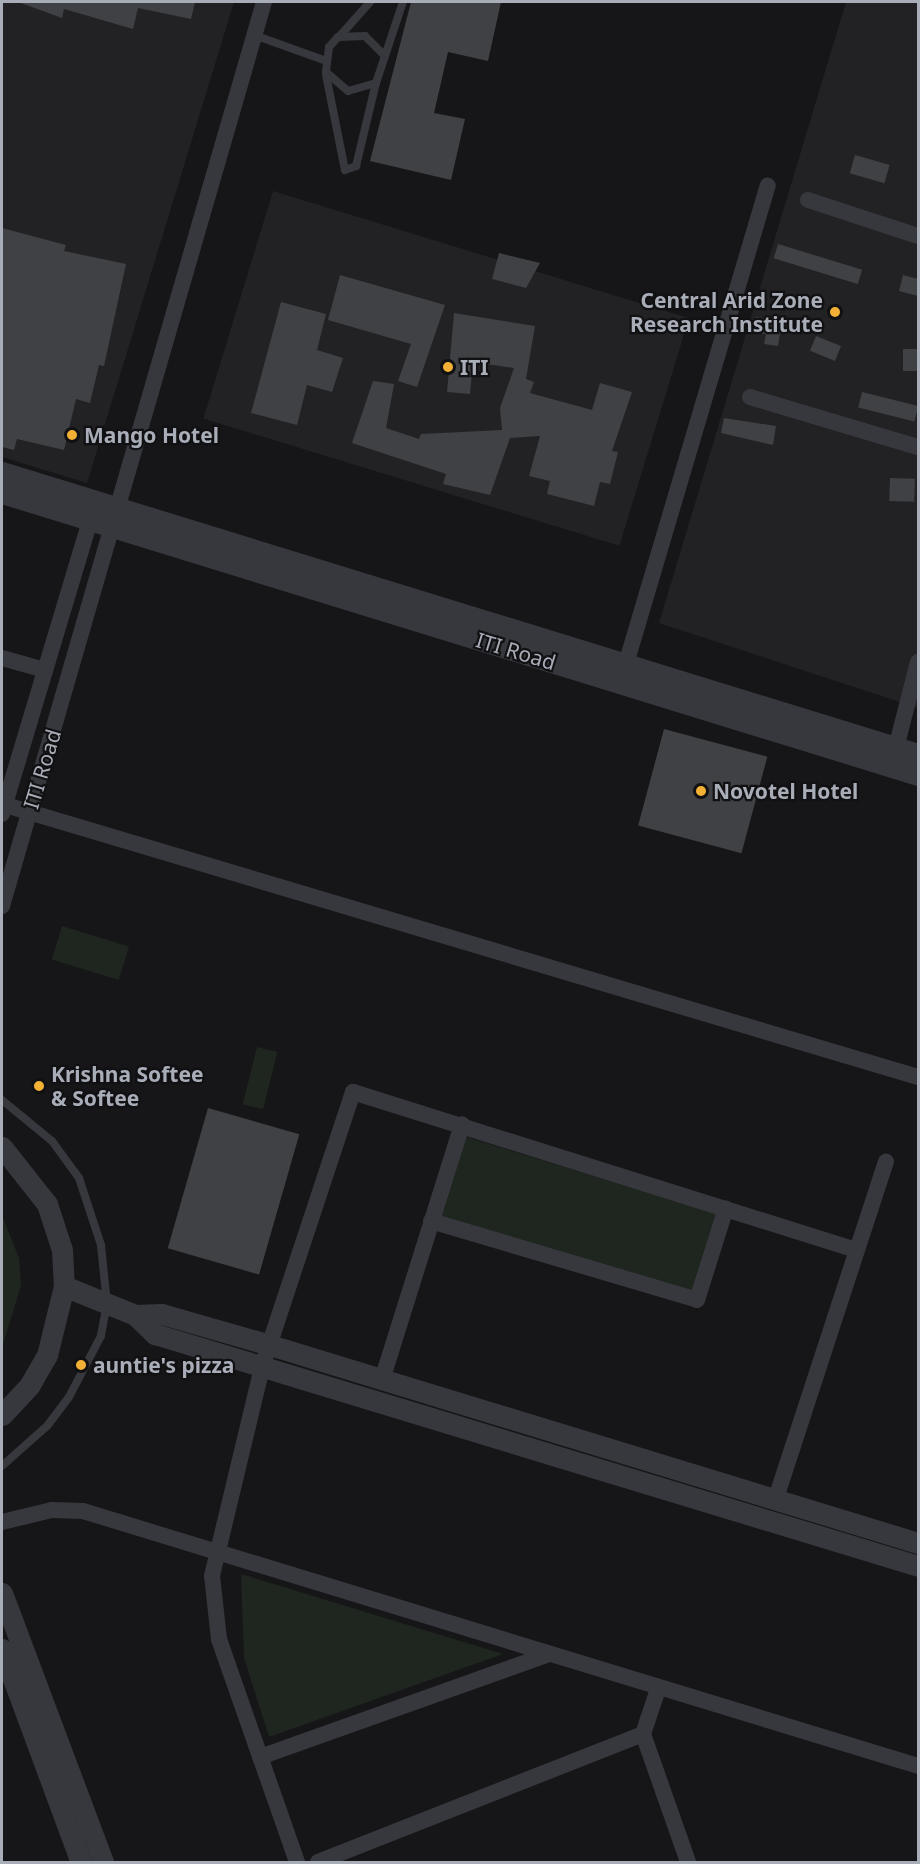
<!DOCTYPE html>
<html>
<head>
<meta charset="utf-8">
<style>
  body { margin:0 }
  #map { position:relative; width:920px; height:1864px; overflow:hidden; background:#161618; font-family:"Noto Sans",sans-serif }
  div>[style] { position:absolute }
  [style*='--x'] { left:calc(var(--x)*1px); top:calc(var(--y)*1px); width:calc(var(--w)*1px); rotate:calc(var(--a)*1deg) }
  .built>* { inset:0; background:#222225; transform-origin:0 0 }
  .green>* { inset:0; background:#1e261f; transform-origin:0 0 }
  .building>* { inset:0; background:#404145; transform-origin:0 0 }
  .service>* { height:8px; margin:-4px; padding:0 4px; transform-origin:4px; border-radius:4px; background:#37383d }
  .minor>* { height:16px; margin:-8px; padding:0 8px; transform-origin:8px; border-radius:8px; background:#37383d }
  .tertiary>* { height:21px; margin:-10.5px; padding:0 10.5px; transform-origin:10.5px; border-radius:10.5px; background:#37383d }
  .dots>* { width:16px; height:16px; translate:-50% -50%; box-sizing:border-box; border:3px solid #111113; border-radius:50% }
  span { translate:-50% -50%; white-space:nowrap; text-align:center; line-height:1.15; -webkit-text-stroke:4.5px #111113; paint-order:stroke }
  .poi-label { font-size:21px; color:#a8adb8; font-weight:700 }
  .right { translate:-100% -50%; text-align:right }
  .left { translate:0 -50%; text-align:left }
  .street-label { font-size:21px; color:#a8adb8 }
  .frame { position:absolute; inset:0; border:3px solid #a8adb8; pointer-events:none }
</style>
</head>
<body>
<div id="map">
  <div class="built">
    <i style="clip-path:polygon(2px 2px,234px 2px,87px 483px,2px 457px)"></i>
    <i style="clip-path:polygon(846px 2px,918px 2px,918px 708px,659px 623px)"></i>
    <i style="left:273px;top:191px;width:435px;height:238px;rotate:17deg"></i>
  </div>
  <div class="green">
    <i style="left:62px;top:926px;width:70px;height:35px;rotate:17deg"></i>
    <i style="left:257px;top:1047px;width:21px;height:59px;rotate:14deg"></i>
    <i style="left:463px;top:1136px;width:267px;height:83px;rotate:17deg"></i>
    <i style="clip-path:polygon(2px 1215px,19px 1258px,21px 1285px,2px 1348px)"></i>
    <i style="clip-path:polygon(241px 1574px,503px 1654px,269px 1737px,244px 1658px)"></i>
  </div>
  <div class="building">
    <i style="clip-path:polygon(18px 2px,195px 2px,191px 19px,138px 8px,133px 29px,64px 9px,62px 18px)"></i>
    <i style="clip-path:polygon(411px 2px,501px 2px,488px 61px,448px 52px,434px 113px,465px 119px,451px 180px,370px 161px)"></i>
    <i style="left:855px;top:155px;width:36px;height:19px;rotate:16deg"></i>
    <i style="clip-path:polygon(2px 228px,66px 245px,64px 251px,126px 264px,104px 366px,99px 365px,90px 403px,76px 399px,64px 450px,17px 439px,14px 450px,2px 447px)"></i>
    <i style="left:778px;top:244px;width:88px;height:15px;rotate:17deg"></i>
    <i style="clip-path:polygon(499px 253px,540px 263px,526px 288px,492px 279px)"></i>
    <i style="clip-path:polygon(340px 275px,445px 305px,417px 387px,398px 381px,411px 344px,328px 320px)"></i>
    <i style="clip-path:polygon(903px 275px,918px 279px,918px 296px,899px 291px)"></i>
    <i style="clip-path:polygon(281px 302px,326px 314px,317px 350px,343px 358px,332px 392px,307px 385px,297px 425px,251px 413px)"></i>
    <i style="clip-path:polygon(454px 313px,535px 326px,526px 379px,534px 382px,530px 393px,592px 410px,600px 383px,632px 392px,612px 451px,618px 452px,610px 484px,600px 482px,594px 506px,547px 494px,550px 481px,529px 476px,540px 436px,510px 438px,490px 495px,443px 484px,446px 474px,352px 443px,373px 381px,394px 384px,386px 428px,419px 439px,421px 434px,502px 430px,500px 408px,514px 368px,473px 362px,470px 394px,447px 392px)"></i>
    <i style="clip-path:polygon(756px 317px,782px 321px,778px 346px,764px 344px,766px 334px,753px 332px)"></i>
    <i style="left:816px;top:336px;width:27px;height:16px;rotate:22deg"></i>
    <i style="left:903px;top:349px;width:15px;height:22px"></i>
    <i style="left:862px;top:392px;width:58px;height:16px;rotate:14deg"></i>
    <i style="clip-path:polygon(724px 418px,776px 426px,773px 445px,721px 433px)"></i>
    <i style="left:890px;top:478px;width:25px;height:23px;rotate:2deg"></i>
    <i style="left:664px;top:729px;width:107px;height:100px;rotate:15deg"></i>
    <i style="left:208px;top:1108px;width:95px;height:146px;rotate:16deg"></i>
  </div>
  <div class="service">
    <i style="--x:254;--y:35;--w:74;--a:19.7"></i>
    <i style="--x:339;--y:37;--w:47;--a:-48.5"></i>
    <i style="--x:383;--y:54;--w:25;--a:-135"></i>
    <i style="--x:365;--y:36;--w:27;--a:178"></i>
    <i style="--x:338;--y:37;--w:13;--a:132"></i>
    <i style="--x:329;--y:47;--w:25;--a:97"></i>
    <i style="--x:326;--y:72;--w:29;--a:41"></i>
    <i style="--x:348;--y:91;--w:29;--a:-16"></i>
    <i style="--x:376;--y:83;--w:85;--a:-71.6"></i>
    <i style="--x:326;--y:75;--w:97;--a:78.7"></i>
    <i style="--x:345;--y:170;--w:12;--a:-20"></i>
    <i style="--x:356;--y:166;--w:85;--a:-76.5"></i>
    <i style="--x:2;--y:1100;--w:65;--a:39.4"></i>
    <i style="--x:52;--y:1141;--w:46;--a:53.9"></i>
    <i style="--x:79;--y:1178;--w:71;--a:71.8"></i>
    <i style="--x:101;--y:1245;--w:59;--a:84.2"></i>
    <i style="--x:107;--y:1304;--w:33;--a:101"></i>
    <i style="--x:101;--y:1336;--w:69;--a:117.7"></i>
    <i style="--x:69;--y:1397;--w:36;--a:127"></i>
    <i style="--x:47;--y:1426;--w:60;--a:138.4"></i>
  </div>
  <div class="minor">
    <i style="--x:808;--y:200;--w:116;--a:18.1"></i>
    <i style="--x:750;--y:397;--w:175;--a:16.6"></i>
    <i style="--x:2;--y:658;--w:45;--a:15.6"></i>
    <i style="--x:626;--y:664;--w:499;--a:-73.5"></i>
    <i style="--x:896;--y:748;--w:89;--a:-75.7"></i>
    <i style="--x:2;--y:804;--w:956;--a:16.6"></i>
    <i style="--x:2;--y:814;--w:306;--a:-73.3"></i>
    <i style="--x:2;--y:906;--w:941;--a:-73.84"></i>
    <i style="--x:431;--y:1221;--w:277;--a:16.5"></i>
    <i style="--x:697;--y:1300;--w:96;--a:-72.5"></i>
    <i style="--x:382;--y:1380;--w:268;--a:-72.6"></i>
    <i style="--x:776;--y:1498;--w:354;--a:-71.9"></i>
    <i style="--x:2;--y:1522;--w:51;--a:-13.5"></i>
    <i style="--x:52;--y:1510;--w:31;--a:2"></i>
    <i style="--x:83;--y:1511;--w:873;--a:16.98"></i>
    <i style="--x:643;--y:1734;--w:136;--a:70.6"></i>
    <i style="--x:260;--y:1757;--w:307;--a:-19.6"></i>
    <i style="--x:297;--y:1862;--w:236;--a:-109.3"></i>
    <i style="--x:219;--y:1639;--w:63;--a:-96.3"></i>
    <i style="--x:212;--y:1576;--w:215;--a:-76.5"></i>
    <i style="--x:262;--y:1367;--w:290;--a:-71.7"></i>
    <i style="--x:353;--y:1092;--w:527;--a:17.44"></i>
    <i style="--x:318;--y:1862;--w:349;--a:-21.5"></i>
    <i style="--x:643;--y:1734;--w:47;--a:-71.6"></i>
  </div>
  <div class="tertiary">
    <i style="--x:2;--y:472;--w:958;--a:17.11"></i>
    <i style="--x:2;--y:493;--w:958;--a:17.11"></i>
    <i style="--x:2;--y:1147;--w:73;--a:51.7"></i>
    <i style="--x:47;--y:1204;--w:48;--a:71.9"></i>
    <i style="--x:62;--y:1250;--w:36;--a:87"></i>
    <i style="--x:64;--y:1286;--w:71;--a:103.8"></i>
    <i style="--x:47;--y:1355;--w:34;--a:120"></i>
    <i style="--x:30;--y:1385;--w:41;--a:133"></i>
    <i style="--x:64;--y:1286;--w:77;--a:22.2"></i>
    <i style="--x:135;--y:1315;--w:27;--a:-2"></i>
    <i style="--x:162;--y:1314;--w:112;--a:16"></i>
    <i style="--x:270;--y:1345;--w:678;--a:16.99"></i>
    <i style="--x:135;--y:1315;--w:28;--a:44"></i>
    <i style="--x:155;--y:1334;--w:797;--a:16.91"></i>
    <i style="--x:2;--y:1593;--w:287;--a:69.4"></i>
    <i style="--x:2;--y:1649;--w:227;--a:69.7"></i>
  </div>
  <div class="dots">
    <i style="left:835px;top:312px;background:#f2b134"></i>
    <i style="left:448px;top:367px;background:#f2b134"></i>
    <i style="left:72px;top:435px;background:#f2b134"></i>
    <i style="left:701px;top:791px;background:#f2b134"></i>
    <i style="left:39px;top:1086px;background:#f2b134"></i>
    <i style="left:81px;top:1365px;background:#f2b134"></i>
  </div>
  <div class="poi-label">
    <span class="right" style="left:823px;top:312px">Central Arid Zone<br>Research Institute</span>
    <span class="left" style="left:460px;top:367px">ITI</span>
    <span class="left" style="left:84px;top:435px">Mango Hotel</span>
    <span class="left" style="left:713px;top:791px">Novotel Hotel</span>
    <span class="left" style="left:51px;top:1086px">Krishna Softee<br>&amp; Softee</span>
    <span class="left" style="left:93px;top:1365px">auntie's pizza</span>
  </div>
  <div class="street-label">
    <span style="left:516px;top:651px;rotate:17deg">ITI Road</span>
    <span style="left:42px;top:769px;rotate:-73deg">ITI Road</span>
  </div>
  <div class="frame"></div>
</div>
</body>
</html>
